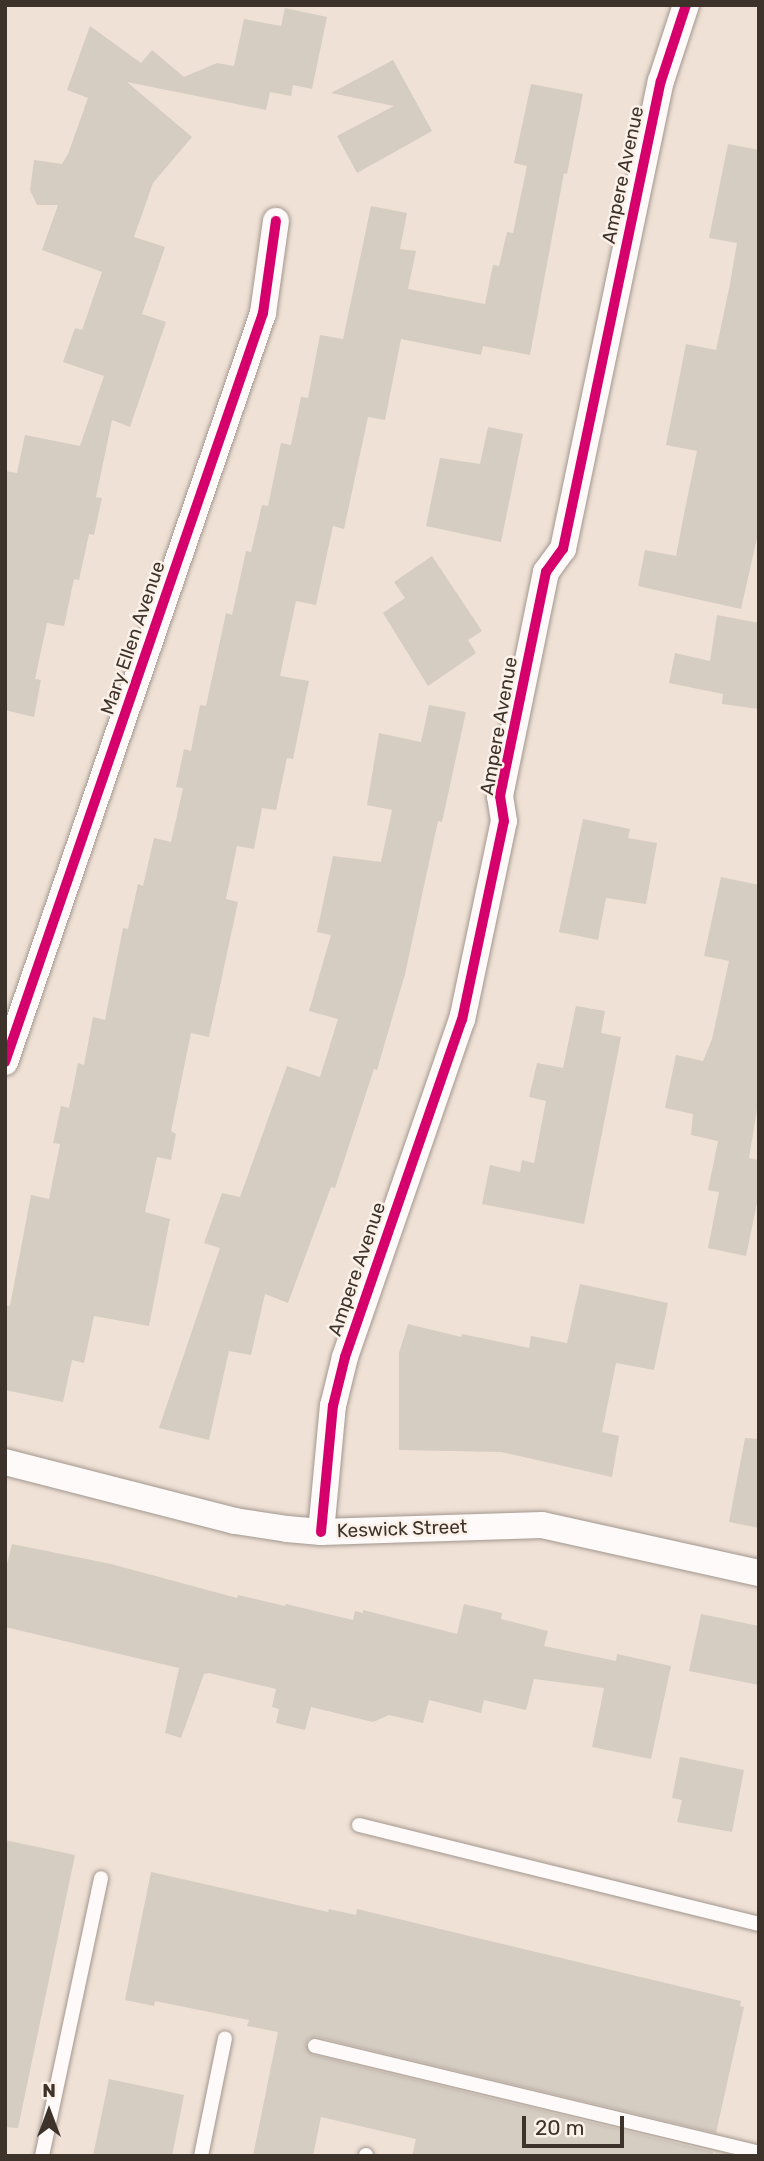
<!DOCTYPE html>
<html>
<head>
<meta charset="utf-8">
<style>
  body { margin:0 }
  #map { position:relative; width:764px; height:2161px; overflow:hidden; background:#f0e1d6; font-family:Rubik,sans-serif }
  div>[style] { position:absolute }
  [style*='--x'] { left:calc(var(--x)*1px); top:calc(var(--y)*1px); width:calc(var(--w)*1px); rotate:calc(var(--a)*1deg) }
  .building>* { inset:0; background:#d5ccc2 }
  .roads { filter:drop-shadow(0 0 2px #a2978e) drop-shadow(0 0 2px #a2978e) }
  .service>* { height:14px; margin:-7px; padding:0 7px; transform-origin:7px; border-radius:7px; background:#fdfaf9 }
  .minor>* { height:26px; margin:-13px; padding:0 13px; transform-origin:13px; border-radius:13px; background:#fdfaf9 }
  .cycleway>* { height:10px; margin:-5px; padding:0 5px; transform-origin:5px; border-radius:5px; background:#d6006c }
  span { translate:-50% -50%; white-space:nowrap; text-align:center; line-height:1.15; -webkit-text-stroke:5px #fcf1e9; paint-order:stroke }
  .street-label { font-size:19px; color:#3d332b }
  .frame { position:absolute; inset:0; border:7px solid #3d332b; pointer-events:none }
  .north { position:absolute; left:14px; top:2077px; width:70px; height:70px; -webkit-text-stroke:5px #fcf1e9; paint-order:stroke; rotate:0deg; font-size:19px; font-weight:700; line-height:28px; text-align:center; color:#3d332b }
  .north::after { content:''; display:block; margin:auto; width:24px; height:32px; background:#3d332b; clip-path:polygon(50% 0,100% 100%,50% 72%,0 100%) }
  .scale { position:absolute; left:522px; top:2116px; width:102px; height:32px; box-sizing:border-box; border:4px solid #3d332b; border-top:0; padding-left:9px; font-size:21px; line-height:24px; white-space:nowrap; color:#3d332b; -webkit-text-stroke:5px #fcf1e9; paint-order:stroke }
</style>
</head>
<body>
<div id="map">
  <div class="building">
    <i style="clip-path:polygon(285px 8px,327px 17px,312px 89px,293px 85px,291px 96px,270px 92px,266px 110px,127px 82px,192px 137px,153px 183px,134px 237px,165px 247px,142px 314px,166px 322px,130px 427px,112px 420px,96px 497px,102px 498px,94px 535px,89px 534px,79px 580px,74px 579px,64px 626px,47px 623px,35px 679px,41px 680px,34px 717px,5px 710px,5px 471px,17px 473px,25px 435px,80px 446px,104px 376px,63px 362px,75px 328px,82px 330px,102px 272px,42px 250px,58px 205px,37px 205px,30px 190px,34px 160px,62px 164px,68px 154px,88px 98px,67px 90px,90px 26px,141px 63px,152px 50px,184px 77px,217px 63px,234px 66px,244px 19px,281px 26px)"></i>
    <i style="clip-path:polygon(393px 60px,432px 131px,357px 173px,337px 136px,394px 106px,331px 93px)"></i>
    <i style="clip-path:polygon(531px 84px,583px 94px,567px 174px,564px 173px,530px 355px,483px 346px,481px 355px,401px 339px,385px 420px,368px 417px,344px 529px,333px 526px,316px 605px,296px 601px,280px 676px,309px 681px,293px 759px,287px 758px,276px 810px,262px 808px,254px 849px,237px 846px,226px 899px,238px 902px,209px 1037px,191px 1033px,171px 1131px,176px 1134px,171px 1160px,157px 1157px,145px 1212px,170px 1219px,149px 1326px,94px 1316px,84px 1363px,72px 1360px,63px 1402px,5px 1390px,5px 1305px,10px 1306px,31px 1195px,49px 1199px,60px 1144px,53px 1143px,61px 1106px,69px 1108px,78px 1063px,84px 1065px,93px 1017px,105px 1020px,123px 928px,128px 929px,138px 884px,143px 886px,154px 838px,171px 842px,183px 788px,176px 787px,184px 749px,191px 751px,200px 705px,206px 706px,226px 613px,232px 615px,246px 551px,251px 552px,262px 505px,268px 506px,281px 443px,291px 445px,301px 397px,308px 398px,320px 335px,343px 339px,371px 206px,407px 213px,400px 249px,416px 251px,408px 289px,485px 304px,493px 265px,499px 266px,507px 232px,513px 233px,527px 166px,514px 163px)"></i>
    <i style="clip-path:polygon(728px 144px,759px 150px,759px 529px,741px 609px,638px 586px,645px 550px,676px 556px,685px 509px,697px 451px,666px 445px,686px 344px,716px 350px,730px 284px,737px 243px,709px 238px)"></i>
    <i style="clip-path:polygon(488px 427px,523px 434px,501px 542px,426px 526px,440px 458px,480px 464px)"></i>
    <i style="clip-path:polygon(432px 556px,482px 631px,468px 640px,476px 653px,428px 686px,383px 613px,405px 598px,394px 582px)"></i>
    <i style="clip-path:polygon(717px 615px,759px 623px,759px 709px,722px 704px,723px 694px,669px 683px,675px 653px,710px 661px)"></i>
    <i style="clip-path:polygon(429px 705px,466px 712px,442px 822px,438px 821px,405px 974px,377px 1070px,374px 1069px,335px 1188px,331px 1187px,288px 1303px,265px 1294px,251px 1355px,229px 1351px,209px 1440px,159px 1428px,220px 1248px,204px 1243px,222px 1193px,240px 1197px,287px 1066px,320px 1077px,338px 1019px,309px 1011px,331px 935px,317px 932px,333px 856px,381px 862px,392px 810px,367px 805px,379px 733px,421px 742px)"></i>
    <i style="clip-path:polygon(583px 819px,630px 829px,628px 838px,657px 843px,646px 904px,606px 898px,598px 940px,559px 932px)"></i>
    <i style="clip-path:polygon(721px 877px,759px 885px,759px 1097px,749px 1158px,759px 1160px,759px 1193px,746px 1256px,708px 1248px,719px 1192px,708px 1190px,718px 1141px,691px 1135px,693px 1114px,665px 1108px,676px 1055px,703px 1061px,712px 1039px,729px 961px,704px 956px)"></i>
    <i style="clip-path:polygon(576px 1006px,605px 1011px,601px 1033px,621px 1037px,584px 1224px,482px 1204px,490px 1165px,520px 1172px,522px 1160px,534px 1163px,546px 1101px,529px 1097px,537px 1063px,563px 1068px)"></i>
    <i style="clip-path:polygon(580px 1284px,668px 1303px,654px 1370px,616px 1363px,602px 1432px,619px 1436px,612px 1477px,501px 1452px,399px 1450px,399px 1353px,408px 1324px,461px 1337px,462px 1334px,529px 1348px,531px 1336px,567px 1343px)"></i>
    <i style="clip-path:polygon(745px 1438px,759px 1439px,759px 1528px,729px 1522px)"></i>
    <i style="clip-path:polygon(12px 1544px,111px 1564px,237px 1598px,238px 1595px,285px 1606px,286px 1604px,353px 1620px,355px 1611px,363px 1613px,363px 1610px,457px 1634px,464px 1604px,502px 1613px,501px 1619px,548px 1631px,544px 1646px,616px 1661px,617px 1654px,671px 1666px,651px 1759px,592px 1747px,604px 1688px,534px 1679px,526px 1710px,484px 1700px,481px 1713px,429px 1700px,423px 1723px,389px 1715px,373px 1722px,311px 1707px,305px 1730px,276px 1723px,279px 1709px,272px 1707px,276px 1689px,209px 1673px,204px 1674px,181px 1738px,165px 1733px,179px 1668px,5px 1627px,5px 1572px)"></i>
    <i style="clip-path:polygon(701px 1614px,759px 1626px,759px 1685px,689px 1671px)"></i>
    <i style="clip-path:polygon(680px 1757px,744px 1770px,732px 1832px,677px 1822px,682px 1800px,672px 1798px)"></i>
    <i style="clip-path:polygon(5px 1840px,75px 1855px,18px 2128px,5px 2127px)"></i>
    <i style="clip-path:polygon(151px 1872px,328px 1912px,329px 1909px,356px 1915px,357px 1909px,741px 2001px,740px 2006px,744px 2007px,716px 2133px,317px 2037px,309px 2039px,306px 2044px,313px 2055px,713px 2152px,713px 2156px,412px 2156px,416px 2139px,321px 2117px,313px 2156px,253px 2156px,278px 2032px,247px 2026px,249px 2020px,155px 2001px,154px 2006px,125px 2000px)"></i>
    <i style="clip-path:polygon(109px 2079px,184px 2095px,172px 2156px,93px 2156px)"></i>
  </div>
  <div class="roads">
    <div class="service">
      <i style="--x:359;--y:1825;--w:412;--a:13.9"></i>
      <i style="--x:315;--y:2046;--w:457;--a:13.5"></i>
      <i style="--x:42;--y:2156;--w:284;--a:-78"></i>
      <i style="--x:201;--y:2156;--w:120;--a:-78.5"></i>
      <i style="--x:366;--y:2156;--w:1;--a:-90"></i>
    </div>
    <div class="minor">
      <i style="--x:5;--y:1062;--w:792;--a:-70.99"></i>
      <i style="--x:263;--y:313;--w:93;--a:-82"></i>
      <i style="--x:5;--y:1462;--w:237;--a:14.4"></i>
      <i style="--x:235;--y:1521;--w:53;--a:8.7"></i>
      <i style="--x:287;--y:1529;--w:34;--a:5"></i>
      <i style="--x:321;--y:1532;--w:221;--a:-1.8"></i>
      <i style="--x:542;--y:1525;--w:222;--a:12.5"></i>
      <i style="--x:321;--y:1532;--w:127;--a:-84.6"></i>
      <i style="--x:333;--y:1406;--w:50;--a:-76.2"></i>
      <i style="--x:345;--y:1357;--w:357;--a:-70.9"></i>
      <i style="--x:462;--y:1020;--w:203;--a:-78.1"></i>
      <i style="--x:504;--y:821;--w:25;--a:-99"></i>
      <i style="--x:500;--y:796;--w:229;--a:-78.4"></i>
      <i style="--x:546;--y:572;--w:29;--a:-54"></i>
      <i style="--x:563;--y:549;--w:478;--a:-78.2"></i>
      <i style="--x:661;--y:81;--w:80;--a:-71.8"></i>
    </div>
  </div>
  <div class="cycleway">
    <i style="--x:5;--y:1062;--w:792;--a:-70.99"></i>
    <i style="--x:263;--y:313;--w:93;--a:-82"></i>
    <i style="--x:321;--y:1532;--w:127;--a:-84.6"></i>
    <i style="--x:333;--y:1406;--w:50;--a:-76.2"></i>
    <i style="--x:345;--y:1357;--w:357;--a:-70.9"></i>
    <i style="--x:462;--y:1020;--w:203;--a:-78.1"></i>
    <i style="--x:504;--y:821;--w:25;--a:-99"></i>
    <i style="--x:500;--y:796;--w:229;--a:-78.4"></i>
    <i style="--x:546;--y:572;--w:29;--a:-54"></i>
    <i style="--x:563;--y:549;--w:478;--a:-78.2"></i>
    <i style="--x:661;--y:81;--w:80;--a:-71.8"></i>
  </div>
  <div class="street-label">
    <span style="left:623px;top:175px;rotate:-78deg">Ampere Avenue</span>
    <span style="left:133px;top:638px;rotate:-71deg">Mary Ellen Avenue</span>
    <span style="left:499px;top:726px;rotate:-80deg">Ampere Avenue</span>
    <span style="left:357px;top:1269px;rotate:-71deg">Ampere Avenue</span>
    <span style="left:402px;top:1529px;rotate:-2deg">Keswick Street</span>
  </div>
  <div class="frame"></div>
  <div class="north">N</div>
  <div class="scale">20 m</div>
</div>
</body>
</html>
